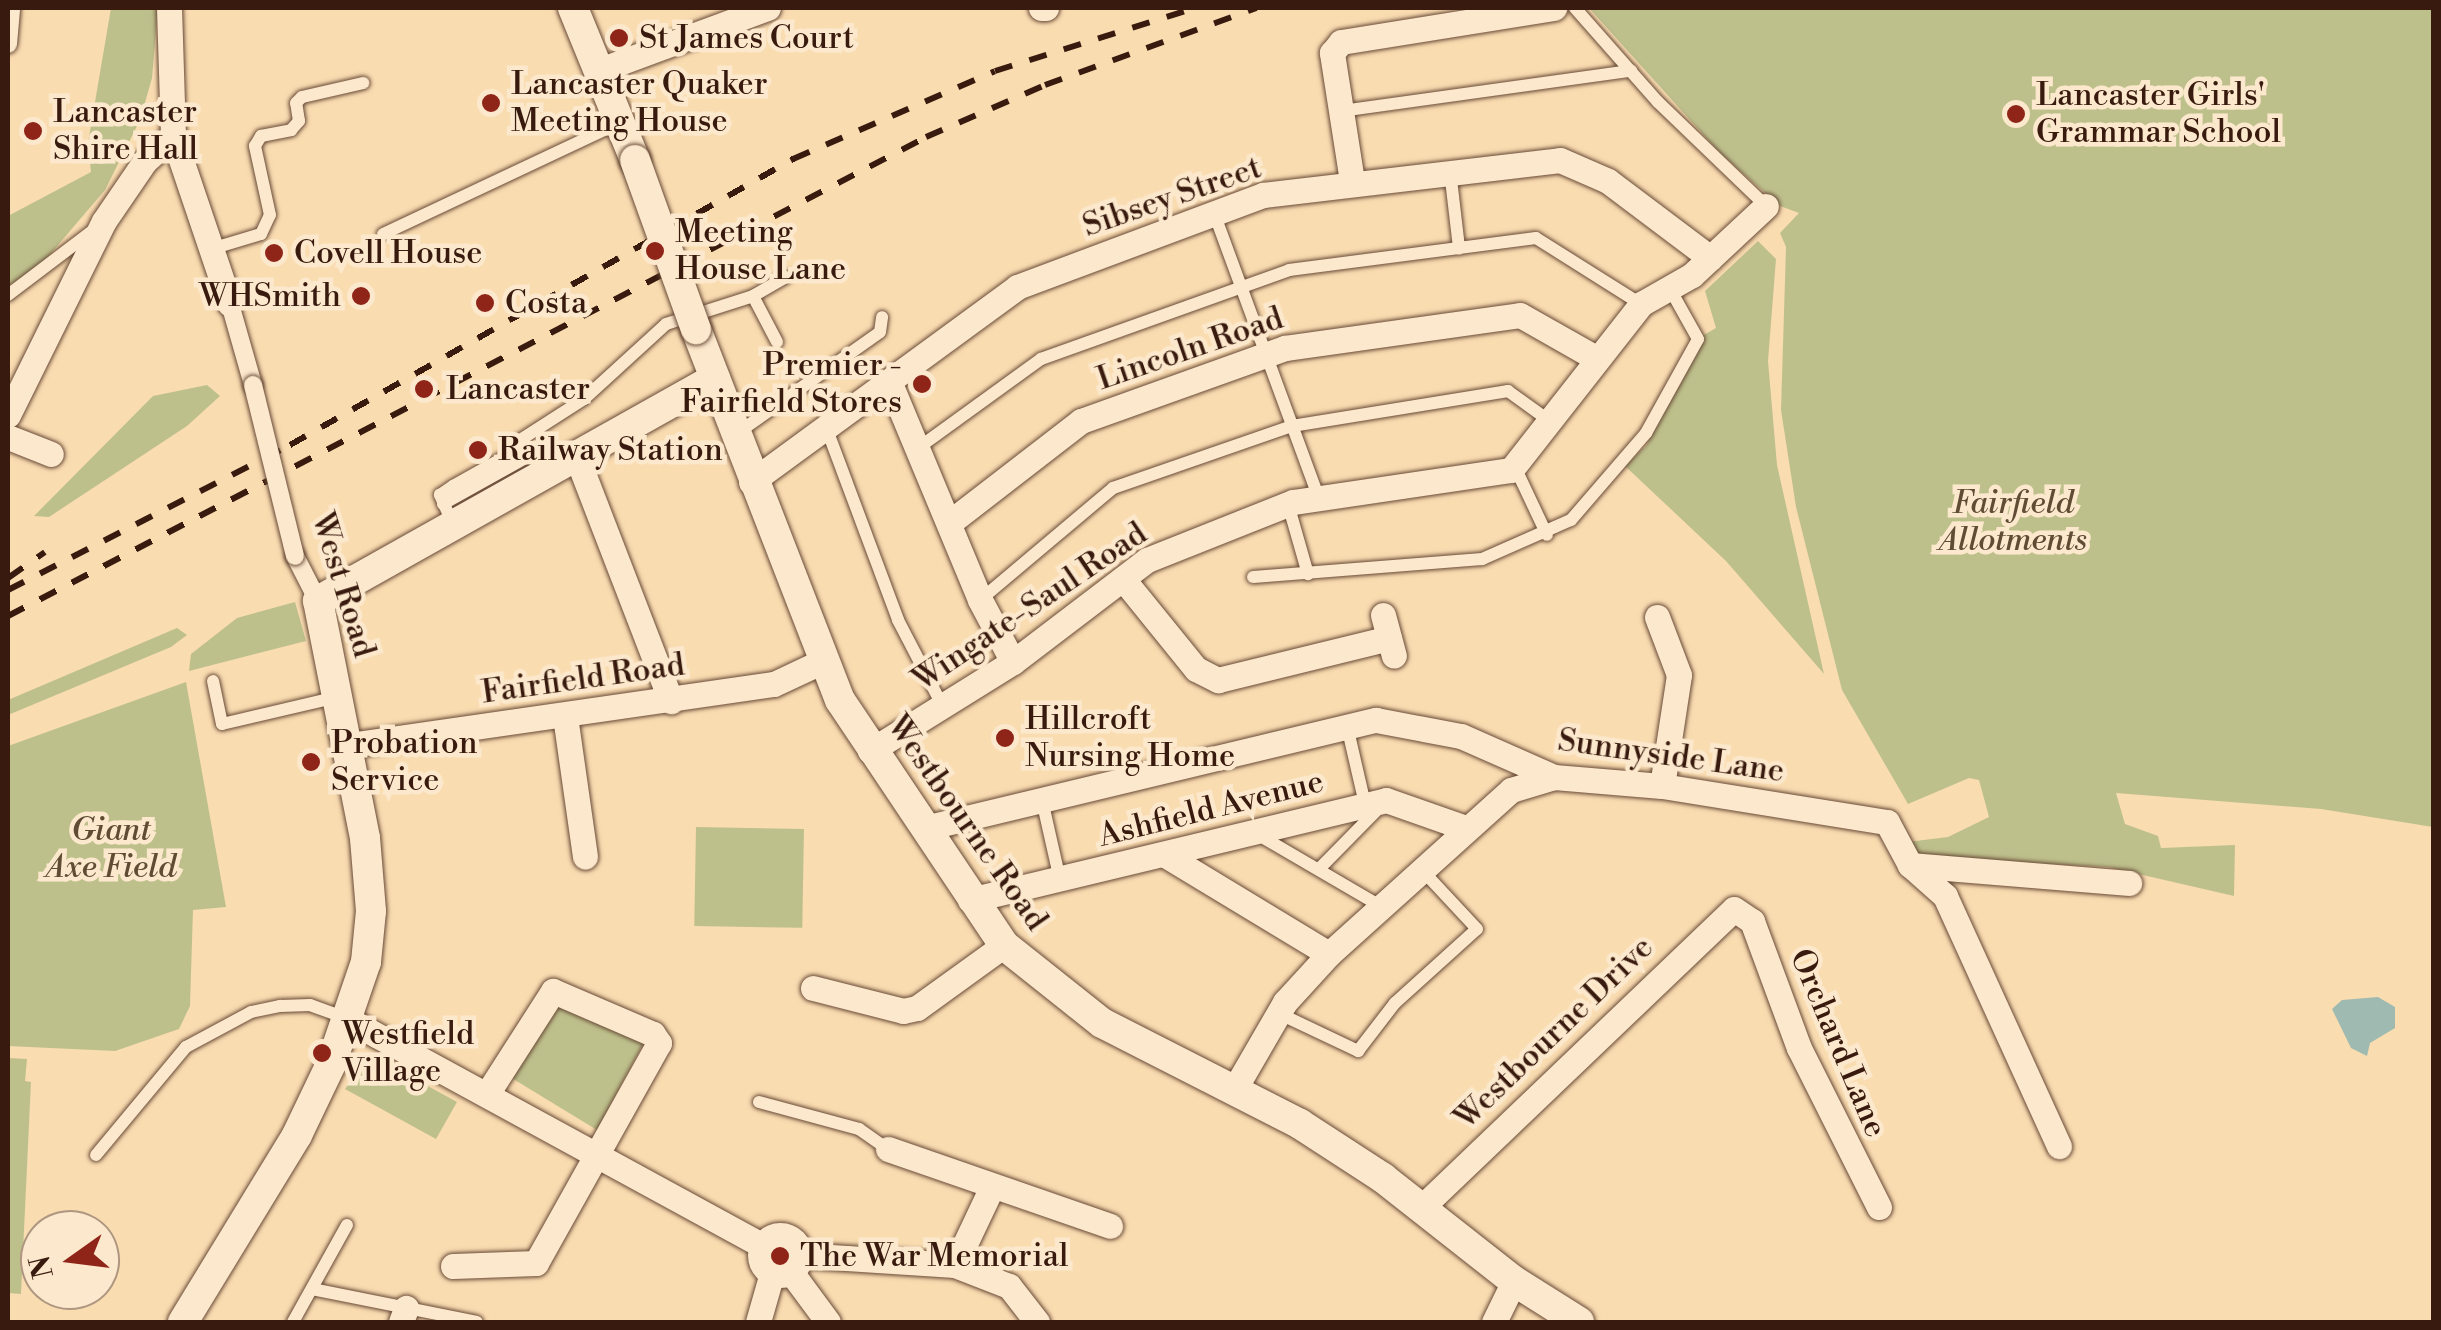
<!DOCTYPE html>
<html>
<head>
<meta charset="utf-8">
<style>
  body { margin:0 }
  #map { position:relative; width:2441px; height:1330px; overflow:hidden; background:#fadcb1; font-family:"Libre Bodoni",serif }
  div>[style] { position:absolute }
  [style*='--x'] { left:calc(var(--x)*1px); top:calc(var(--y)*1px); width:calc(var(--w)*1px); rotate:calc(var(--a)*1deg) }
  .green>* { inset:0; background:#bec08c; transform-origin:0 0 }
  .water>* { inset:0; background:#9fbab0 }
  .roads { filter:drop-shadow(0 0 2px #684a37) drop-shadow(0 0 2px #684a37) }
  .service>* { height:12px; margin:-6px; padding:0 6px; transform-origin:6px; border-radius:6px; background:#fce8cc }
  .pedestrian>* { height:18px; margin:-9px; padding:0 9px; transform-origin:9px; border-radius:9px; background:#fce8cc }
  .minor>* { height:25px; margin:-12.5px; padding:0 12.5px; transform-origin:12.5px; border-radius:12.5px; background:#fce8cc }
  .minor>.ring { margin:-12.5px; padding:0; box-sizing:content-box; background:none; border:25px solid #fce8cc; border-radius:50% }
  .tertiary>* { height:30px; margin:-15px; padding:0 15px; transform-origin:15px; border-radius:15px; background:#fce8cc }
  .rail>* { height:6px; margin-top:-3px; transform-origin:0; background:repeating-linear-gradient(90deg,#381a0e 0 18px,transparent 0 36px) }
  .bridges { filter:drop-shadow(0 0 2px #684a37) drop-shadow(0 0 2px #684a37) }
  .pedestrian-bridge>* { height:18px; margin:-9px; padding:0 9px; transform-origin:9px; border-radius:9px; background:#fce8cc }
  .tertiary-bridge>* { height:30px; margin:-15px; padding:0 15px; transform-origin:15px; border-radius:15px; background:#fce8cc }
  .dots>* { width:28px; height:28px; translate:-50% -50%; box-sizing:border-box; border:5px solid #fce8cc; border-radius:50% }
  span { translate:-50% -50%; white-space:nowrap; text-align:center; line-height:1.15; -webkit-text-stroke:9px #fce8cc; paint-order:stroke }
  .poi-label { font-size:32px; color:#381a0e }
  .left { translate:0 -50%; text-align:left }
  .right { translate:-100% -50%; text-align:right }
  .street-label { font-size:32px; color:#381a0e }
  .park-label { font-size:32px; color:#604c34; font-style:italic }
  .frame { position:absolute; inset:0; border:10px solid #381a0e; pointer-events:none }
  .north { position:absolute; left:20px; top:1210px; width:100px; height:100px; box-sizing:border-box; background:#fce8cc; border:2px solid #ae9680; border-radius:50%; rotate:256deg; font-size:28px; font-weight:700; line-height:40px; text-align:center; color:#381a0e }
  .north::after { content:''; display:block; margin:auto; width:35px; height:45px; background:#8f2418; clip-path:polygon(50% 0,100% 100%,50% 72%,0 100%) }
</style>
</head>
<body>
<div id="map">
  <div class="green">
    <i style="clip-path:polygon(111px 8px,158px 8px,152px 78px,140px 120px,105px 190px,41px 265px,8px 286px,8px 216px,91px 172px,88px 143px)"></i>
    <i style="clip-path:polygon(1589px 8px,2433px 8px,2433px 827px,2321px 809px,2116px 793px,2125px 824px,2158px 836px,2161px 848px,2235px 845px,2234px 896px,2108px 867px,1925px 858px,1899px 843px,1948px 837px,1989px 817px,1979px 780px,1969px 778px,1908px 804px,1842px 690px,1796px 507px,1781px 410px,1786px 247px,1780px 233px,1799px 213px,1780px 206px,1719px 152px)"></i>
    <i style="clip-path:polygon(1758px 241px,1776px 259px,1768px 361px,1777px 465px,1824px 674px,1726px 561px,1625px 466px,1646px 446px,1702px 336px,1716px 328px,1705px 291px)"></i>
    <i style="clip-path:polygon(207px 385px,220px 396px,187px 426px,49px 517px,34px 516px,153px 396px)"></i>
    <i style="clip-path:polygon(295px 602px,306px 641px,189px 671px,191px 654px,237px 618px)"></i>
    <i style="clip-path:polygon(177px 628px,187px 635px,171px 647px,8px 715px,8px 700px)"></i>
    <i style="clip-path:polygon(186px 682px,226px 907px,193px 910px,190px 1006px,179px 1029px,115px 1051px,8px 1046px,8px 746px)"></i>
    <i style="left:696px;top:827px;width:108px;height:99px;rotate:1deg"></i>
    <i style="clip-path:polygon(550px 1004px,641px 1037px,642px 1046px,597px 1130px,510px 1077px)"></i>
    <i style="clip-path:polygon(8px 1058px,27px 1059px,25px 1081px,31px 1082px,21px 1294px,8px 1293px)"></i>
    <i style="clip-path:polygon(384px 1062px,457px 1102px,436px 1139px,345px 1089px,364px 1063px)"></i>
  </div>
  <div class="water">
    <i style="clip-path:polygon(2378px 997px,2395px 1007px,2395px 1028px,2370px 1043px,2367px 1056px,2351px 1048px,2332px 1009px,2342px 1000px)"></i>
  </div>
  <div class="roads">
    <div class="service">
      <i style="--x:1575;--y:8;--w:125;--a:48.6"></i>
      <i style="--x:1658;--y:102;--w:150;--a:43.9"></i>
      <i style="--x:1341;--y:111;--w:293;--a:-7.9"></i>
      <i style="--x:1450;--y:171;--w:78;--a:83.3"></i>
      <i style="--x:1214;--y:213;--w:305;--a:69.8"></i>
      <i style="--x:383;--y:234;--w:261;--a:-25.2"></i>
      <i style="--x:211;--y:249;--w:52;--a:-16.7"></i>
      <i style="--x:261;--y:234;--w:21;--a:-65"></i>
      <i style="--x:270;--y:215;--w:71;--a:-102.3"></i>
      <i style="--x:255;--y:146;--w:12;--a:-59"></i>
      <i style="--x:261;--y:136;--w:31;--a:-11"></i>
      <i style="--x:291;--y:130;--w:12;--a:-48"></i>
      <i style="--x:299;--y:121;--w:18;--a:-99"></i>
      <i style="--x:296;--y:103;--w:8;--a:-45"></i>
      <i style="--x:302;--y:97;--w:63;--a:-12.9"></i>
      <i style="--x:8;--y:295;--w:104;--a:-37.2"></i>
      <i style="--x:753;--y:296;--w:52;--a:62.4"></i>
      <i style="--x:826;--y:427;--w:206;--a:69.5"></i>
      <i style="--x:898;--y:620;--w:96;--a:62.6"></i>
      <i style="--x:736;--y:434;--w:176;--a:-35.3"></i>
      <i style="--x:880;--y:332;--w:15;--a:-82"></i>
      <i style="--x:918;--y:448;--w:152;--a:-35.9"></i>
      <i style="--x:1041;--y:359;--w:263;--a:-19.7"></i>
      <i style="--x:1289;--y:270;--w:249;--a:-7.4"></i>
      <i style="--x:1536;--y:238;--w:124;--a:32.2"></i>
      <i style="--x:510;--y:454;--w:14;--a:-60"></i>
      <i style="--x:517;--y:442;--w:80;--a:-32.7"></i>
      <i style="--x:584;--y:399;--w:111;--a:-42.4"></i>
      <i style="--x:666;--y:324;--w:91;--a:-17.8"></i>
      <i style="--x:753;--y:296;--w:38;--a:-30"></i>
      <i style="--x:1515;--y:467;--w:75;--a:64.8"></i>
      <i style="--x:443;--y:504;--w:98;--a:-29.2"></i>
      <i style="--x:1288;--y:504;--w:73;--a:74.1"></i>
      <i style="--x:452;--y:522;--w:30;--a:-114"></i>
      <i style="--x:440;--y:495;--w:16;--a:-35"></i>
      <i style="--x:453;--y:486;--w:65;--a:-29.3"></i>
      <i style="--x:510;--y:454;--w:46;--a:12.5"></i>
      <i style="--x:1253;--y:577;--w:230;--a:-4.5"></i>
      <i style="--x:1482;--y:559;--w:97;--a:-23.7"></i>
      <i style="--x:1571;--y:520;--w:115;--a:-49.2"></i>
      <i style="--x:1646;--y:433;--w:107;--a:-61"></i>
      <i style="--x:1698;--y:339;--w:57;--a:-119.2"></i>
      <i style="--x:980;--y:600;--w:174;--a:-40.1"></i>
      <i style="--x:1113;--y:488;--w:189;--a:-19.1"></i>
      <i style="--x:1292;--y:426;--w:219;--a:-9.2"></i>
      <i style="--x:1508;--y:391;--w:48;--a:35.7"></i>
      <i style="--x:213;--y:681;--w:44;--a:78.2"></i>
      <i style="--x:222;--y:724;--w:118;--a:-13.2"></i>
      <i style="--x:1347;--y:726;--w:80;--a:77"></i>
      <i style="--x:1042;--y:800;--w:82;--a:77.3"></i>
      <i style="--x:1257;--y:834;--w:143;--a:30.3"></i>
      <i style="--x:1319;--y:869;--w:87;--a:-45.5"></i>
      <i style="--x:1278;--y:1013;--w:89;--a:25.4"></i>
      <i style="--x:1358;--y:1051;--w:61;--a:-52.4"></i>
      <i style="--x:1395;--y:1003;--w:110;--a:-42.1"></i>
      <i style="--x:1477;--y:929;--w:82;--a:-133"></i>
      <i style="--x:759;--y:1102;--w:104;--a:15.1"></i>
      <i style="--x:859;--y:1129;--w:35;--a:35"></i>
      <i style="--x:96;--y:1155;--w:141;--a:-50.2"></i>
      <i style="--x:186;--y:1047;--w:74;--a:-28.3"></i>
      <i style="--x:251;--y:1012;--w:30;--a:-12"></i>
      <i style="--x:280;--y:1006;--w:30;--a:-2"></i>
      <i style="--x:310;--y:1005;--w:37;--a:20"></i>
      <i style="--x:312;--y:1289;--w:168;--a:11.3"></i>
      <i style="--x:293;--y:1322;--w:111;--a:-60.9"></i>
    </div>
    <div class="pedestrian">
      <i style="--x:8;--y:44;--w:36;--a:-85"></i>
      <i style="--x:230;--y:304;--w:84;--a:74.1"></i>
      <i style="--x:295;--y:556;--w:51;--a:62.9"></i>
    </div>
    <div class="minor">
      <i style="--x:169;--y:8;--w:128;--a:88.2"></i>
      <i style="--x:173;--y:136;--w:177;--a:71.3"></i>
      <i style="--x:1041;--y:8;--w:5;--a:0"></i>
      <i style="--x:600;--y:70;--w:179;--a:-20.3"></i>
      <i style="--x:1352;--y:181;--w:130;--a:-98.9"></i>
      <i style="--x:1332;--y:53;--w:14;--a:-51"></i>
      <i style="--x:1341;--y:42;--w:216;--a:-9.1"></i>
      <i style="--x:889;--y:381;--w:237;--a:67.4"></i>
      <i style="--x:980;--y:600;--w:70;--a:62"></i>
      <i style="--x:8;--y:415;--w:216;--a:-63.7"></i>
      <i style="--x:104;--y:221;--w:73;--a:-55.7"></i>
      <i style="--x:145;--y:161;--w:38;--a:-42"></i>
      <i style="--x:8;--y:437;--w:46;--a:21.6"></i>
      <i style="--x:576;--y:455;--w:264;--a:68.9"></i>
      <i style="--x:751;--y:482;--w:330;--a:-36.2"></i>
      <i style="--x:1017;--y:287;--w:263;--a:-20.5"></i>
      <i style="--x:1263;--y:195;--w:299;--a:-6.7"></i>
      <i style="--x:1560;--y:160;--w:52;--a:23.6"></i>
      <i style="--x:1608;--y:181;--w:128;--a:37"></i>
      <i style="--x:949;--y:523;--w:167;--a:-37.7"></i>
      <i style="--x:1081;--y:421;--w:217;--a:-19.7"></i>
      <i style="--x:1285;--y:348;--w:237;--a:-8"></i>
      <i style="--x:1520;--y:315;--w:85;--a:29.6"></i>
      <i style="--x:1123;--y:579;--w:116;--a:51"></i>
      <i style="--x:1196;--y:669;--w:25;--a:27"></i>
      <i style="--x:1218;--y:680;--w:176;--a:-13.8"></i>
      <i style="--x:1383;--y:615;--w:42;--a:75"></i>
      <i style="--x:1657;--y:617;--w:62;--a:69.2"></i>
      <i style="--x:1679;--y:675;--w:112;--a:98.7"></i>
      <i style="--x:565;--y:716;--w:142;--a:81.9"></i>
      <i style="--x:349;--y:745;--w:429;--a:-8.2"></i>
      <i style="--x:774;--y:684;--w:52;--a:-25.1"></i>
      <i style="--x:870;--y:751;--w:168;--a:-31.9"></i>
      <i style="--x:1013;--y:662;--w:168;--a:-37.3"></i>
      <i style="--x:1147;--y:560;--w:157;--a:-21.7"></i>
      <i style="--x:1293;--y:502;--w:220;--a:-8.4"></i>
      <i style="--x:1511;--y:470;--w:211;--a:-51.9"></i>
      <i style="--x:1641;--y:304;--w:59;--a:-29.6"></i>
      <i style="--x:1692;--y:275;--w:101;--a:-43"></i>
      <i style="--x:925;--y:828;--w:464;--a:-13.5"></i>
      <i style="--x:1376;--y:720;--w:86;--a:10.7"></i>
      <i style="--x:1461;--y:736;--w:102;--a:23.8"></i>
      <i style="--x:1554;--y:777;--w:108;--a:4.8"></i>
      <i style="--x:1662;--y:786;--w:228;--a:9.1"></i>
      <i style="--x:1887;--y:822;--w:49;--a:61.9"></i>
      <i style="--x:1910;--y:865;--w:47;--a:41.5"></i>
      <i style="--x:1945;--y:896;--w:275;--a:65.5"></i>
      <i style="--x:1167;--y:856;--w:189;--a:31.2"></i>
      <i style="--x:1910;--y:865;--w:220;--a:4.7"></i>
      <i style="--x:970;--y:900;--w:428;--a:-13.5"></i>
      <i style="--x:1386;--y:800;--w:85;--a:19.3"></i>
      <i style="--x:813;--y:988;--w:93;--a:14.3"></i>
      <i style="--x:903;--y:1011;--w:14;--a:-12"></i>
      <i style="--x:917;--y:1008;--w:107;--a:-35.9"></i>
      <i style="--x:347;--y:1019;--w:473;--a:28.6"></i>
      <i style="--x:1234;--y:1090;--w:102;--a:-59.9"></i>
      <i style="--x:1285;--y:1002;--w:65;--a:-47.5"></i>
      <i style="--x:1329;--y:954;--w:245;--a:-42"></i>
      <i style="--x:1511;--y:790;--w:45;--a:-16.8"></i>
      <i style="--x:888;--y:1149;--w:235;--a:19.1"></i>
      <i style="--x:1422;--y:1207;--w:431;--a:-43.7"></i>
      <i style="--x:1734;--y:909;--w:22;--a:34"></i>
      <i style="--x:1752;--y:921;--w:135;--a:69.7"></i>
      <i style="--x:1799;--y:1048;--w:178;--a:63.3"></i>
      <i class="ring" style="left:760px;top:1235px;width:15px;height:15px"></i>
      <i style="--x:800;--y:1255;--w:155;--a:3.7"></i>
      <i style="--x:955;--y:1265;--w:84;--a:-64.7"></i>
      <i style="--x:955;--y:1265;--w:58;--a:21.3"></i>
      <i style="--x:1009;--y:1286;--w:46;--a:52.1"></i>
      <i style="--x:453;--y:1266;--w:83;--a:-2.1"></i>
      <i style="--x:536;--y:1263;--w:252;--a:-60.8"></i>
      <i style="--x:659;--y:1043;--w:11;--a:-124"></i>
      <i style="--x:653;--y:1034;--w:109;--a:-156.7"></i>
      <i style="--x:553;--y:991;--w:122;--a:122.7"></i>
      <i style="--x:791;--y:1272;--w:62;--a:53.5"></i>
      <i style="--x:401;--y:1322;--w:15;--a:-70"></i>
      <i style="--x:758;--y:1322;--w:51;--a:-74.1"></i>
      <i style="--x:1494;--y:1322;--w:46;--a:-64"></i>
    </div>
    <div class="tertiary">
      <i style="--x:573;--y:8;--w:164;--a:67.8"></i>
      <i style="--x:696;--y:329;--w:398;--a:68.8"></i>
      <i style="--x:840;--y:700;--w:295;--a:56.2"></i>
      <i style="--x:1004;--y:945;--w:125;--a:38.5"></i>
      <i style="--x:1102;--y:1023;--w:222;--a:27"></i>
      <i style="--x:1300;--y:1124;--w:99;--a:33"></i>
      <i style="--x:1383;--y:1178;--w:167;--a:38.2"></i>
      <i style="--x:1514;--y:1281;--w:77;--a:32.2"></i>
      <i style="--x:183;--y:1322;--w:219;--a:-58.6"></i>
      <i style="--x:297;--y:1135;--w:79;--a:-64.4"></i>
      <i style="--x:331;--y:1064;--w:108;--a:-71.1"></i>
      <i style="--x:366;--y:962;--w:51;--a:-84.4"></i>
      <i style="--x:371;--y:911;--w:73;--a:-94.7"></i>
      <i style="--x:365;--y:838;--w:242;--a:-101.2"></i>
      <i style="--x:318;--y:601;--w:455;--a:-29.3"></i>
    </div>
  </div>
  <div class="rail">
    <i style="--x:8;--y:578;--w:45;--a:-35.1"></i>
    <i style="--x:8;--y:590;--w:317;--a:-27.2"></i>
    <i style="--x:290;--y:445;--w:579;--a:-29.62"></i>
    <i style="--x:793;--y:159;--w:220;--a:-23.5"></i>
    <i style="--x:995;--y:71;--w:210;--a:-17.5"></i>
    <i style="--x:8;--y:616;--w:1035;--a:-27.55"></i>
    <i style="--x:926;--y:137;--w:130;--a:-23.6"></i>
    <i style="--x:1045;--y:85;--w:225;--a:-20"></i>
  </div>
  <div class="bridges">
    <div class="pedestrian-bridge">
      <i style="--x:253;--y:385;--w:176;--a:76.2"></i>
    </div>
    <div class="tertiary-bridge">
      <i style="--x:635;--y:160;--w:180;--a:70.2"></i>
    </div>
  </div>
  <div class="dots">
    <i style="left:619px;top:38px;background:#8f2418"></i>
    <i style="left:491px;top:103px;background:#8f2418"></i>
    <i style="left:2016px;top:114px;background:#8f2418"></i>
    <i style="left:33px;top:131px;background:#8f2418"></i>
    <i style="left:655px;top:251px;background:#8f2418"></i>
    <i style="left:274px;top:253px;background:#8f2418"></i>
    <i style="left:361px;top:296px;background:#8f2418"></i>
    <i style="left:485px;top:303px;background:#8f2418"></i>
    <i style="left:922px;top:384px;background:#8f2418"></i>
    <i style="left:424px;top:389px;background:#8f2418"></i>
    <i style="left:478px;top:450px;background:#8f2418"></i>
    <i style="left:1005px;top:738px;background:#8f2418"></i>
    <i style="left:311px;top:762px;background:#8f2418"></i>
    <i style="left:322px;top:1053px;background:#8f2418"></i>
    <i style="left:780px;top:1256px;background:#8f2418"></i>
  </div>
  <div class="poi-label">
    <span class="left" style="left:639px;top:38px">St James Court</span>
    <span class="left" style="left:511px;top:103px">Lancaster Quaker<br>Meeting House</span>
    <span class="left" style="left:2036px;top:114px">Lancaster Girls'<br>Grammar School</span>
    <span class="left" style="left:53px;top:131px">Lancaster<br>Shire Hall</span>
    <span class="left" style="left:675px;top:251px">Meeting<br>House Lane</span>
    <span class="left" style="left:294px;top:253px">Covell House</span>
    <span class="right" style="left:341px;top:296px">WHSmith</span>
    <span class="left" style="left:505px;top:303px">Costa</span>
    <span class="right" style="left:902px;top:384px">Premier -<br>Fairfield Stores</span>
    <span class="left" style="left:446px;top:389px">Lancaster</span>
    <span class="left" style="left:498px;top:450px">Railway Station</span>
    <span class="left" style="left:1025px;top:738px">Hillcroft<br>Nursing Home</span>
    <span class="left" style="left:331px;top:762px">Probation<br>Service</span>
    <span class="left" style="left:342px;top:1053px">Westfield<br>Village</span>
    <span class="left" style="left:800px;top:1256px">The War Memorial</span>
  </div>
  <div class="street-label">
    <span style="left:1172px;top:197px;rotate:-19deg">Sibsey Street</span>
    <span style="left:1190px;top:349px;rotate:-19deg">Lincoln Road</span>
    <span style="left:343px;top:585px;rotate:73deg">West Road</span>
    <span style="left:1030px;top:607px;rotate:-34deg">Wingate-Saul Road</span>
    <span style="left:583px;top:679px;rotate:-8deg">Fairfield Road</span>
    <span style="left:1671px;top:756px;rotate:8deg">Sunnyside Lane</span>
    <span style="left:1211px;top:809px;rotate:-14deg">Ashfield Avenue</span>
    <span style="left:967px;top:823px;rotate:55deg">Westbourne Road</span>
    <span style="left:1554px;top:1033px;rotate:-44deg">Westbourne Drive</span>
    <span style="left:1838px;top:1043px;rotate:67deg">Orchard Lane</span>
  </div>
  <div class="park-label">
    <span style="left:2013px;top:522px">Fairfield<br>Allotments</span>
    <span style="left:111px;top:849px">Giant<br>Axe Field</span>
  </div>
  <div class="frame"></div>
  <div class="north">N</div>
</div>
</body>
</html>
